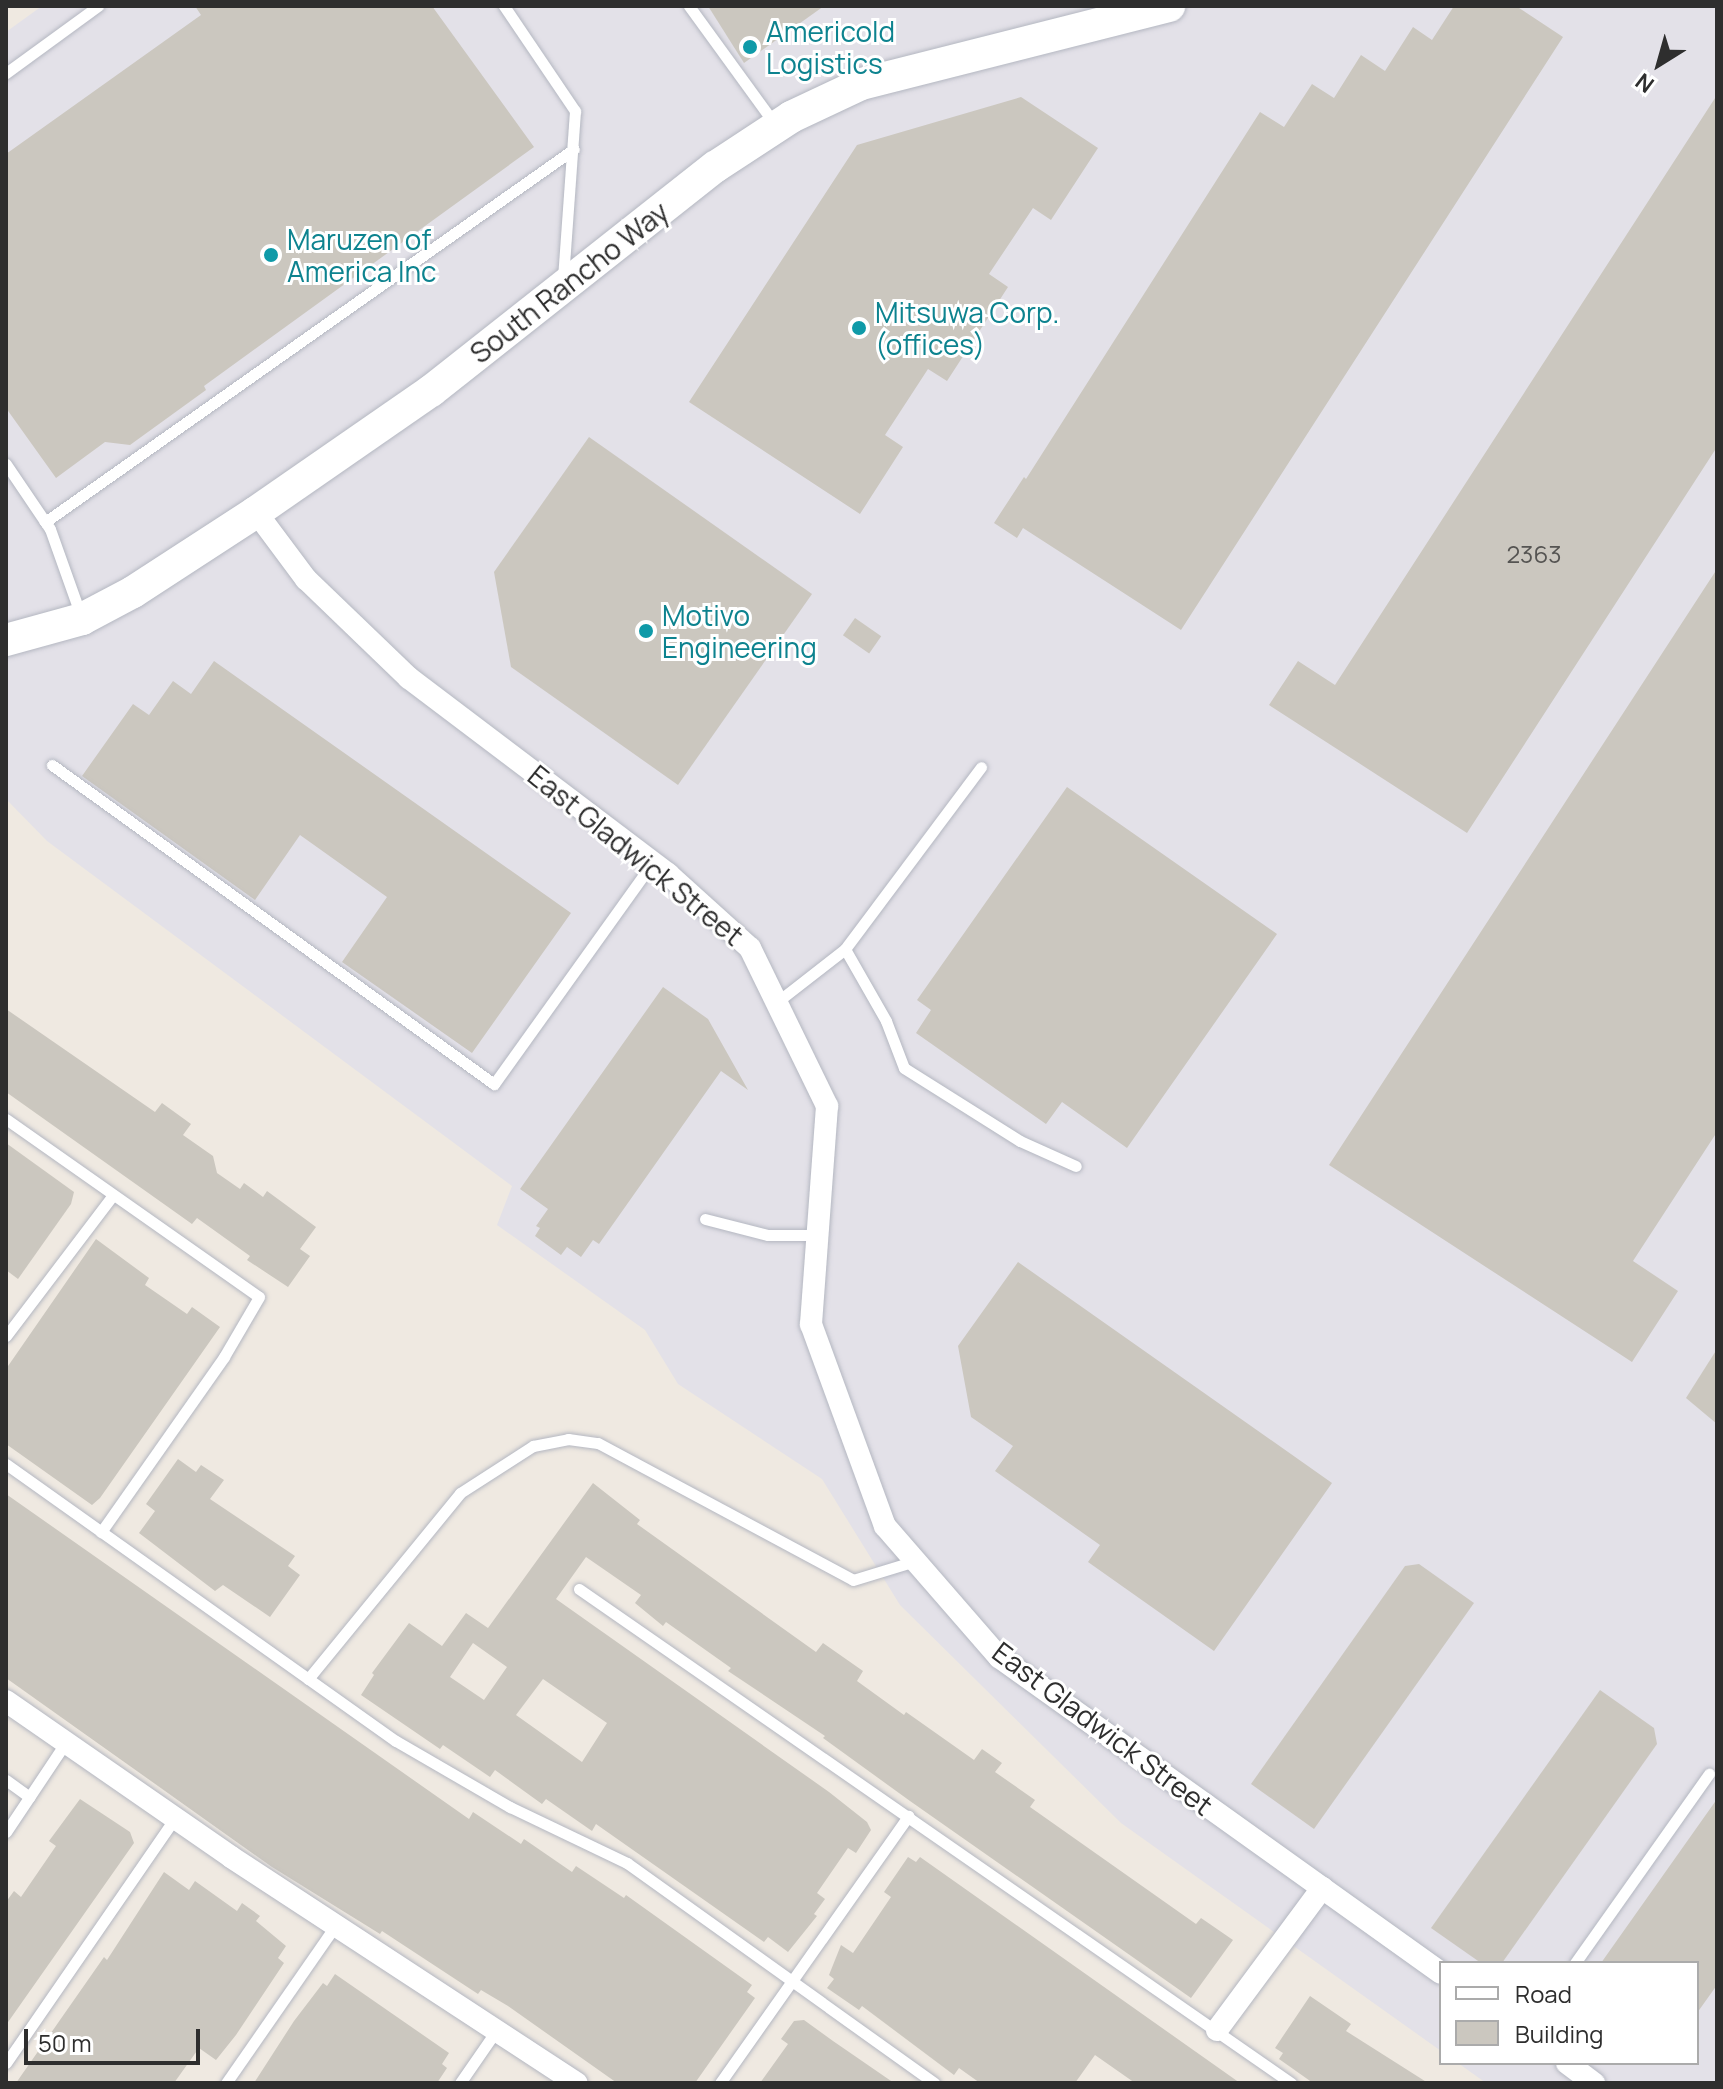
<!DOCTYPE html>
<html>
<head>
<meta charset="utf-8">
<style>
  body { margin:0 }
  #map { position:relative; width:1723px; height:2089px; overflow:hidden; background:#efe9e1; font-family:Manrope,sans-serif }
  div>[style] { position:absolute }
  [style*='--x'] { left:calc(var(--x)*1px); top:calc(var(--y)*1px); width:calc(var(--w)*1px); rotate:calc(var(--a)*1deg) }
  .industrial>* { inset:0; background:#e3e1e8 }
  .building>* { inset:0; background:#cbc7bf; transform-origin:0 0 }
  .roads { filter:drop-shadow(0 0 2px #b4b7c1) drop-shadow(0 0 2px #b4b7c1) }
  .lane>* { height:11px; margin:-5.5px; padding:0 5.5px; transform-origin:5.5px; border-radius:5.5px; background:#fff }
  .street>* { height:22px; margin:-11px; padding:0 11px; transform-origin:11px; border-radius:11px; background:#fff }
  .secondary>* { height:32px; margin:-16px; padding:0 16px; transform-origin:16px; border-radius:16px; background:#fff }
  .dots>* { width:22px; height:22px; translate:-50% -50%; box-sizing:border-box; border:4px solid #fff; border-radius:50% }
  span { translate:-50% -50%; white-space:nowrap; text-align:center; line-height:1.15; -webkit-text-stroke:6px #fff; paint-order:stroke }
  .number-label { font-size:24px; color:#555452 }
  .number-label span { -webkit-text-stroke-width:0 }
  .culture-label { font-size:28px; color:#0d838f }
  .left { translate:0 -50%; text-align:left }
  .street-label { font-size:28px; color:#2e2e2e }
  .frame { position:absolute; inset:0; border:8px solid #2e2e2e; pointer-events:none }
  .legend { position:absolute; left:1439px; top:1961px; width:260px; height:104px; box-sizing:border-box; background:#fff; border:2px solid #ababab; margin:0; padding:10px 14px; list-style:none; font-size:24px; color:#2e2e2e }
  .legend li { display:flex; align-items:center; gap:16px; height:40px }
  .legend b { width:40px; border:2px solid #ababab }
  .north { position:absolute; left:1619px; top:24px; width:80px; height:80px; -webkit-text-stroke:6px #fff; paint-order:stroke; rotate:217deg; font-size:22px; font-weight:700; line-height:32px; text-align:center; color:#2e2e2e }
  .north::after { content:''; display:block; margin:auto; width:28px; height:36px; background:#2e2e2e; clip-path:polygon(50% 0,100% 100%,50% 72%,0 100%) }
  .scale { position:absolute; left:24px; top:2029px; width:176px; height:36px; box-sizing:border-box; border:4px solid #2e2e2e; border-top:0; padding-left:10px; font-size:24px; line-height:28px; white-space:nowrap; color:#2e2e2e; -webkit-text-stroke:6px #fff; paint-order:stroke }
</style>
</head>
<body>
<div id="map">
  <div class="industrial">
    <i style="clip-path:polygon(42px 6px,1717px 6px,1717px 2083px,1486px 2083px,1458px 2063px,1697px 2063px,1697px 1963px,1441px 1963px,1441px 2051px,1121px 1823px,900px 1605px,822px 1479px,678px 1384px,645px 1330px,497px 1225px,512px 1186px,47px 841px,6px 799px,6px 32px)"></i>
  </div>
  <div class="building">
    <i style="clip-path:polygon(195px 6px,432px 6px,534px 147px,204px 386px,206px 390px,130px 445px,105px 442px,56px 478px,6px 408px,6px 154px,201px 15px)"></i>
    <i style="clip-path:polygon(708px 6px,824px 6px,744px 63px)"></i>
    <i style="clip-path:polygon(1454px 6px,1516px 6px,1563px 37px,1181px 630px,1023px 528px,1017px 538px,994px 523px,1024px 477px,1026px 479px,1260px 112px,1284px 127px,1312px 84px,1334px 98px,1361px 55px,1385px 71px,1413px 27px,1432px 40px)"></i>
    <i style="clip-path:polygon(1717px 95px,1717px 447px,1467px 833px,1269px 705px,1298px 661px,1335px 685px)"></i>
    <i style="clip-path:polygon(1021px 97px,1098px 148px,1051px 220px,1033px 208px,989px 274px,1008px 287px,947px 381px,928px 369px,885px 435px,903px 447px,860px 514px,689px 402px,857px 145px)"></i>
    <i style="clip-path:polygon(589px 437px,812px 594px,678px 785px,511px 667px,494px 572px)"></i>
    <i style="clip-path:polygon(1717px 569px,1717px 1132px,1633px 1261px,1678px 1291px,1632px 1362px,1329px 1165px)"></i>
    <i style="left:855px;top:618px;width:32px;height:21px;rotate:35deg"></i>
    <i style="clip-path:polygon(214px 661px,571px 913px,472px 1053px,342px 962px,387px 897px,300px 835px,255px 900px,82px 776px,133px 704px,149px 715px,173px 681px,191px 694px)"></i>
    <i style="clip-path:polygon(1067px 787px,1277px 934px,1127px 1148px,1062px 1102px,1046px 1124px,916px 1033px,931px 1010px,917px 1000px)"></i>
    <i style="clip-path:polygon(663px 987px,708px 1019px,748px 1090px,721px 1071px,599px 1244px,593px 1240px,581px 1257px,567px 1247px,561px 1255px,535px 1236px,540px 1228px,536px 1226px,548px 1209px,520px 1189px)"></i>
    <i style="clip-path:polygon(6px 1009px,155px 1112px,162px 1103px,191px 1124px,183px 1135px,213px 1156px,217px 1173px,240px 1189px,244px 1183px,263px 1197px,267px 1191px,316px 1227px,300px 1249px,310px 1256px,288px 1287px,247px 1260px,250px 1256px,197px 1218px,192px 1224px,6px 1092px)"></i>
    <i style="clip-path:polygon(6px 1143px,74px 1192px,71px 1204px,18px 1279px,6px 1270px)"></i>
    <i style="clip-path:polygon(96px 1239px,149px 1278px,145px 1285px,187px 1314px,192px 1307px,220px 1327px,100px 1498px,92px 1505px,6px 1444px,6px 1369px)"></i>
    <i style="clip-path:polygon(1018px 1262px,1332px 1483px,1214px 1651px,1088px 1562px,1100px 1545px,995px 1471px,1013px 1446px,971px 1417px,958px 1346px)"></i>
    <i style="clip-path:polygon(1717px 1349px,1717px 1424px,1686px 1398px)"></i>
    <i style="clip-path:polygon(178px 1459px,196px 1472px,201px 1465px,224px 1480px,210px 1499px,295px 1556px,288px 1566px,300px 1575px,270px 1617px,223px 1585px,215px 1591px,139px 1533px,155px 1511px,146px 1504px)"></i>
    <i style="clip-path:polygon(evenodd,593px 1483px,640px 1520px,637px 1524px,816px 1652px,823px 1643px,863px 1671px,857px 1681px,904px 1715px,906px 1712px,974px 1760px,982px 1749px,1002px 1763px,995px 1772px,1035px 1800px,1030px 1807px,1196px 1924px,1201px 1918px,1233px 1940px,1191px 1998px,910px 1801px,823px 1738px,825px 1736px,728px 1671px,731px 1668px,666px 1622px,663px 1626px,635px 1603px,641px 1595px,586px 1557px,556px 1599px,829px 1792px,867px 1822px,871px 1830px,856px 1853px,848px 1848px,817px 1893px,825px 1899px,814px 1914px,817px 1916px,788px 1952px,768px 1937px,764px 1942px,596px 1824px,592px 1831px,546px 1799px,542px 1804px,495px 1770px,490px 1777px,443px 1745px,440px 1749px,361px 1695px,374px 1675px,372px 1673px,409px 1623px,442px 1646px,466px 1613px,488px 1628px,593px 1483px,473px 1643px,507px 1667px,484px 1700px,450px 1677px,473px 1643px,593px 1483px,543px 1679px,607px 1723px,582px 1762px,516px 1715px,543px 1679px)"></i>
    <i style="clip-path:polygon(6px 1494px,469px 1819px,473px 1812px,521px 1844px,524px 1839px,572px 1872px,576px 1866px,624px 1898px,626px 1895px,752px 1985px,747px 1992px,755px 1998px,695px 2083px,617px 2083px,508px 2006px,481px 1990px,478px 1994px,382px 1931px,380px 1934px,272px 1867px,6px 1678px)"></i>
    <i style="clip-path:polygon(1419px 1564px,1474px 1603px,1314px 1829px,1251px 1784px,1405px 1566px)"></i>
    <i style="clip-path:polygon(1600px 1690px,1654px 1728px,1657px 1744px,1502px 1963px,1481px 1963px,1431px 1928px)"></i>
    <i style="clip-path:polygon(80px 1799px,130px 1832px,134px 1843px,6px 2025px,6px 1902px,14px 1891px,21px 1897px,56px 1846px,49px 1841px)"></i>
    <i style="clip-path:polygon(1717px 1799px,1717px 1985px,1697px 2013px,1697px 1963px,1601px 1963px)"></i>
    <i style="clip-path:polygon(908px 1857px,916px 1862px,920px 1857px,1240px 2083px,1135px 2083px,1095px 2055px,1075px 2083px,980px 2083px,959px 2068px,954px 2075px,862px 2006px,859px 2010px,827px 1988px,834px 1979px,829px 1975px,841px 1945px,853px 1953px,891px 1897px,884px 1892px)"></i>
    <i style="clip-path:polygon(164px 1872px,189px 1890px,195px 1881px,237px 1911px,242px 1903px,260px 1916px,256px 1921px,286px 1946px,278px 1958px,284px 1963px,236px 2035px,216px 2060px,199px 2048px,174px 2083px,16px 2083px,104px 1957px,107px 1960px)"></i>
    <i style="clip-path:polygon(335px 1974px,449px 2053px,442px 2064px,447px 2068px,437px 2083px,254px 2083px,294px 2021px,323px 1983px,327px 1986px)"></i>
    <i style="clip-path:polygon(1310px 1996px,1351px 2024px,1346px 2031px,1428px 2083px,1313px 2083px,1279px 2059px,1283px 2053px,1275px 2048px)"></i>
    <i style="clip-path:polygon(804px 2020px,833px 2041px,894px 2083px,760px 2083px,788px 2044px,781px 2039px,794px 2021px)"></i>
  </div>
  <div class="roads">
    <div class="lane">
      <i style="--x:504;--y:6;--w:127;--a:55.9"></i>
      <i style="--x:575;--y:111;--w:168;--a:94.1"></i>
      <i style="--x:689;--y:6;--w:145;--a:54"></i>
      <i style="--x:6;--y:73;--w:114;--a:-36.1"></i>
      <i style="--x:6;--y:464;--w:78;--a:55.9"></i>
      <i style="--x:50;--y:529;--w:92;--a:70.4"></i>
      <i style="--x:45;--y:522;--w:647;--a:-35.19"></i>
      <i style="--x:52;--y:765;--w:545;--a:35.82"></i>
      <i style="--x:494;--y:1084;--w:272;--a:-54.4"></i>
      <i style="--x:845;--y:949;--w:83;--a:60.3"></i>
      <i style="--x:886;--y:1021;--w:50;--a:69"></i>
      <i style="--x:904;--y:1068;--w:137;--a:32.2"></i>
      <i style="--x:1020;--y:1141;--w:61;--a:24.1"></i>
      <i style="--x:777;--y:1002;--w:86;--a:-37.9"></i>
      <i style="--x:845;--y:949;--w:227;--a:-53.2"></i>
      <i style="--x:6;--y:1119;--w:309;--a:35.1"></i>
      <i style="--x:259;--y:1297;--w:69;--a:120.3"></i>
      <i style="--x:224;--y:1357;--w:214;--a:125.1"></i>
      <i style="--x:705;--y:1219;--w:65;--a:14.3"></i>
      <i style="--x:768;--y:1235;--w:50;--a:0"></i>
      <i style="--x:6;--y:1336;--w:177;--a:-52.8"></i>
      <i style="--x:6;--y:1464;--w:478;--a:35.4"></i>
      <i style="--x:396;--y:1741;--w:132;--a:30.1"></i>
      <i style="--x:510;--y:1807;--w:130;--a:25.6"></i>
      <i style="--x:627;--y:1863;--w:378;--a:35.6"></i>
      <i style="--x:579;--y:1589;--w:867;--a:34.75"></i>
      <i style="--x:308;--y:1679;--w:240;--a:-50.7"></i>
      <i style="--x:460;--y:1493;--w:87;--a:-32.8"></i>
      <i style="--x:533;--y:1446;--w:36;--a:-11"></i>
      <i style="--x:568;--y:1439;--w:30;--a:8"></i>
      <i style="--x:598;--y:1443;--w:289;--a:28.2"></i>
      <i style="--x:853;--y:1580;--w:65;--a:-17"></i>
      <i style="--x:6;--y:1780;--w:29;--a:36"></i>
      <i style="--x:6;--y:1832;--w:108;--a:-56.3"></i>
      <i style="--x:1575;--y:1963;--w:232;--a:-54.7"></i>
      <i style="--x:6;--y:2063;--w:298;--a:-55.4"></i>
      <i style="--x:226;--y:2083;--w:191;--a:-55.2"></i>
      <i style="--x:460;--y:2083;--w:63;--a:-55.3"></i>
      <i style="--x:720;--y:2083;--w:327;--a:-54.8"></i>
    </div>
    <div class="street">
      <i style="--x:256;--y:512;--w:84;--a:53.3"></i>
      <i style="--x:306;--y:579;--w:143;--a:43.9"></i>
      <i style="--x:409;--y:678;--w:325;--a:37.1"></i>
      <i style="--x:668;--y:874;--w:110;--a:42.1"></i>
      <i style="--x:750;--y:948;--w:176;--a:64"></i>
      <i style="--x:827;--y:1106;--w:219;--a:94.2"></i>
      <i style="--x:811;--y:1324;--w:215;--a:69.9"></i>
      <i style="--x:885;--y:1526;--w:174;--a:49"></i>
      <i style="--x:999;--y:1657;--w:543;--a:35.56"></i>
      <i style="--x:6;--y:1701;--w:274;--a:34.7"></i>
      <i style="--x:231;--y:1857;--w:413;--a:33.2"></i>
      <i style="--x:1217;--y:2030;--w:177;--a:-53.5"></i>
      <i style="--x:1567;--y:2063;--w:34;--a:37"></i>
    </div>
    <div class="secondary">
      <i style="--x:6;--y:640;--w:79;--a:-15.4"></i>
      <i style="--x:82;--y:619;--w:58;--a:-27.9"></i>
      <i style="--x:133;--y:592;--w:147;--a:-33"></i>
      <i style="--x:256;--y:512;--w:213;--a:-34.7"></i>
      <i style="--x:431;--y:391;--w:362;--a:-38.3"></i>
      <i style="--x:715;--y:167;--w:91;--a:-33.3"></i>
      <i style="--x:791;--y:117;--w:77;--a:-25.2"></i>
      <i style="--x:861;--y:84;--w:318;--a:-14.2"></i>
    </div>
  </div>
  <div class="dots">
    <i style="left:750px;top:47px;background:#0f9aa8"></i>
    <i style="left:271px;top:255px;background:#0f9aa8"></i>
    <i style="left:859px;top:328px;background:#0f9aa8"></i>
    <i style="left:646px;top:631px;background:#0f9aa8"></i>
  </div>
  <div class="number-label">
    <span style="left:1534px;top:554px">2363</span>
  </div>
  <div class="culture-label">
    <span class="left" style="left:766px;top:47px">Americold<br>Logistics</span>
    <span class="left" style="left:287px;top:255px">Maruzen of<br>America Inc</span>
    <span class="left" style="left:875px;top:328px">Mitsuwa Corp.<br>(offices)</span>
    <span class="left" style="left:662px;top:631px">Motivo<br>Engineering</span>
  </div>
  <div class="street-label">
    <span style="left:569px;top:282px;rotate:-38deg">South Rancho Way</span>
    <span style="left:636px;top:855px;rotate:39deg">East Gladwick Street</span>
    <span style="left:1103px;top:1728px;rotate:37deg">East Gladwick Street</span>
  </div>
  <div class="frame"></div>
  <ul class="legend">
  <li><b style="height:10px;background:#fff"></b>Road</li>
  <li><b style="height:22px;background:#cbc7bf"></b>Building</li>
  </ul>
  <div class="north">N</div>
  <div class="scale">50 m</div>
</div>
</body>
</html>
